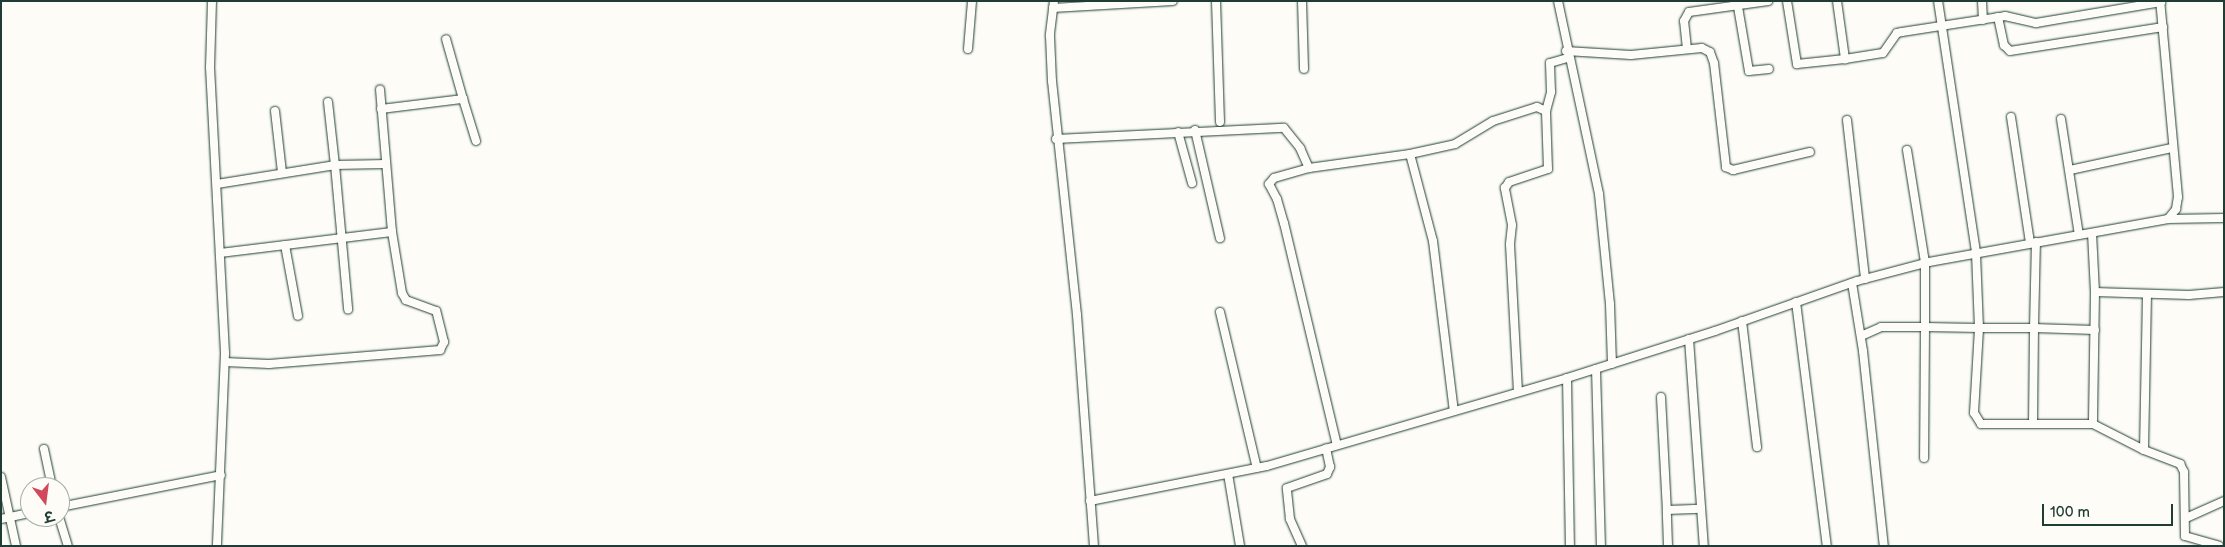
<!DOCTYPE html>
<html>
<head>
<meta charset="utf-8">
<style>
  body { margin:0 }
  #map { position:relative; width:2225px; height:547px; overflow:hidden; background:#fdfcf7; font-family:"Balsamiq Sans","Playpen Sans Deva",sans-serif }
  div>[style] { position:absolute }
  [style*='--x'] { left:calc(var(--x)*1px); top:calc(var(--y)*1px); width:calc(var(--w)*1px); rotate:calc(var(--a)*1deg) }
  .roads { filter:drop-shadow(0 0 1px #1f3d34) drop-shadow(0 0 1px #1f3d34) }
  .minor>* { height:8px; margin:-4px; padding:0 4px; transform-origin:4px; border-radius:4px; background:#fdfcf7 }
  span { translate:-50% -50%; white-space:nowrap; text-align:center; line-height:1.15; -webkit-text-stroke:5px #fdfcf7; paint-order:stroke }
  .frame { position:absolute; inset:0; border:2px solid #1f3d34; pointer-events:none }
  .north { position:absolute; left:20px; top:477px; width:50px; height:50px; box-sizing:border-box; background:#fdfcf7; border:1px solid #a4b0a9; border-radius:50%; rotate:165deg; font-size:14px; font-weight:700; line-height:20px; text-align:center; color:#1f3d34 }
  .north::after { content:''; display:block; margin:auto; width:18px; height:22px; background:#d1495b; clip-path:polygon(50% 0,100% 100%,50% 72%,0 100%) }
  .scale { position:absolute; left:2042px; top:504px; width:131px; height:22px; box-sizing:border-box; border:2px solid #1f3d34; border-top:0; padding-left:6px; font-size:15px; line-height:18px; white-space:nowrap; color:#1f3d34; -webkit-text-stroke:4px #fdfcf7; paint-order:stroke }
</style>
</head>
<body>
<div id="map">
  <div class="roads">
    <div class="minor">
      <i style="--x:212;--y:1;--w:66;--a:91.7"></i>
      <i style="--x:210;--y:67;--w:286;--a:87"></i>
      <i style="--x:225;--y:353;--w:193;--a:92.4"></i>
      <i style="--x:1054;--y:1;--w:35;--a:97"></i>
      <i style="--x:1050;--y:36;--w:45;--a:87.5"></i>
      <i style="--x:1052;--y:81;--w:235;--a:83.9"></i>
      <i style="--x:1077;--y:315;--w:232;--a:85.8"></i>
      <i style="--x:1216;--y:1;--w:121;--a:88.1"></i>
      <i style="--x:1302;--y:1;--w:68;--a:88.3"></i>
      <i style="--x:1558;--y:1;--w:197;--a:78"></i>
      <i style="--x:1599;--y:194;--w:111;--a:84.3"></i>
      <i style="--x:1610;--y:304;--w:60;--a:88.1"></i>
      <i style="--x:1737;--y:1;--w:71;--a:80.3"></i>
      <i style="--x:1749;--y:71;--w:20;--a:-6"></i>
      <i style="--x:1787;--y:1;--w:64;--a:81"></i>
      <i style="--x:1797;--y:64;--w:48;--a:-5.9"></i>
      <i style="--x:1837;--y:1;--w:59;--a:82.1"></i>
      <i style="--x:1845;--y:59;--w:38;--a:-9"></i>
      <i style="--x:1883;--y:53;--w:24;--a:-55"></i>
      <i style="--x:1897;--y:33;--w:5;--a:-11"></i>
      <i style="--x:1902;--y:32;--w:104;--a:-8.8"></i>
      <i style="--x:2005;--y:16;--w:32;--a:13"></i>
      <i style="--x:2036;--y:23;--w:127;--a:-9.5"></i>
      <i style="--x:1982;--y:1;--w:19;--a:87"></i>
      <i style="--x:1053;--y:8;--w:120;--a:-3.3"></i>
      <i style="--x:1998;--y:17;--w:29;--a:78"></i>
      <i style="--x:2004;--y:45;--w:8;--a:45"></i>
      <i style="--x:2010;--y:51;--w:155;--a:-8.9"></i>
      <i style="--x:968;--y:49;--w:48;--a:-85.2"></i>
      <i style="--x:1687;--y:49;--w:28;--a:-96"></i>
      <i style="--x:1684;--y:21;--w:10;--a:-61"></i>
      <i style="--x:1689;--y:12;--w:80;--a:-7.9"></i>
      <i style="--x:1566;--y:51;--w:65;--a:3.5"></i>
      <i style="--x:1631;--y:55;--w:71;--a:-5.6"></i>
      <i style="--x:1702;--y:48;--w:9;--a:27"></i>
      <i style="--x:1710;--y:52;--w:12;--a:70"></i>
      <i style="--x:1714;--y:63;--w:105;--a:83.4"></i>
      <i style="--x:1726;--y:167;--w:8;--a:23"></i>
      <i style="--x:1733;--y:170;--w:79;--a:-13.2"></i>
      <i style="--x:463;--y:99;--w:44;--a:72.8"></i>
      <i style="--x:328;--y:102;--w:63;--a:83.7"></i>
      <i style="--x:335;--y:165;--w:51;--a:-1.1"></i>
      <i style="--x:381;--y:109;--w:83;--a:-7"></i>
      <i style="--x:463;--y:99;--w:62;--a:-105.8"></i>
      <i style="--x:275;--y:111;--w:61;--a:83.5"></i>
      <i style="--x:2011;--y:117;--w:127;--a:81.4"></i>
      <i style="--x:2061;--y:119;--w:117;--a:81.2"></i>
      <i style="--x:1847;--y:120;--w:160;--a:83.5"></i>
      <i style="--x:1195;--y:130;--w:111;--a:77"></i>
      <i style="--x:1178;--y:132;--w:53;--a:74.6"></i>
      <i style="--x:1056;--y:139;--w:228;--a:-2.8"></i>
      <i style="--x:1284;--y:128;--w:26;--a:51"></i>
      <i style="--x:1300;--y:148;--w:22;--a:66"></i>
      <i style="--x:1309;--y:168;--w:102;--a:-7.9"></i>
      <i style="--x:1410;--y:154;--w:90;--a:75.2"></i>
      <i style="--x:1433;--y:241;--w:171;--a:83"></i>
      <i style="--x:1907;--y:150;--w:114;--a:80.9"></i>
      <i style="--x:1925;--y:263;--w:64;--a:90"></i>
      <i style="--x:1925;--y:327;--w:54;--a:1.1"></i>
      <i style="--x:1979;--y:328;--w:76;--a:-92.3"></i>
      <i style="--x:1976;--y:252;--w:254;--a:-98.6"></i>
      <i style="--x:1410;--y:154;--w:46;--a:-12.5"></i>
      <i style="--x:1455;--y:144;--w:44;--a:-31.2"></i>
      <i style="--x:1493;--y:121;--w:46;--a:-17.7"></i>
      <i style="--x:1537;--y:107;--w:10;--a:24"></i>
      <i style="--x:1546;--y:111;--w:20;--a:-75"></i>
      <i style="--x:1551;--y:92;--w:29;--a:-92"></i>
      <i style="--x:1550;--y:63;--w:19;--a:-16"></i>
      <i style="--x:1309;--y:168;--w:36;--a:164"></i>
      <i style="--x:1274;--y:178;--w:8;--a:130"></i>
      <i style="--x:1269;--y:184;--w:17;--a:62"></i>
      <i style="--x:1277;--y:199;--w:25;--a:74"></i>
      <i style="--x:1284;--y:223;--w:228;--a:76.6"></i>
      <i style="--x:2070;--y:170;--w:104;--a:-12.2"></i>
      <i style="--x:217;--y:184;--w:120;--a:-9.1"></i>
      <i style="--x:335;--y:165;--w:145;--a:84.8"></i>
      <i style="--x:2168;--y:219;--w:56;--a:-1"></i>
      <i style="--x:2092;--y:233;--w:59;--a:87.1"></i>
      <i style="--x:2095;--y:292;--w:94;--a:1.8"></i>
      <i style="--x:2189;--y:295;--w:35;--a:-5"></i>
      <i style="--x:285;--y:245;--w:72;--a:79.6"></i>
      <i style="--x:220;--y:253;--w:173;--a:-7"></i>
      <i style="--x:392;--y:232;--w:143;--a:-94.8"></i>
      <i style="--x:1852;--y:283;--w:69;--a:80.8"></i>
      <i style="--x:1863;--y:351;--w:196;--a:83.9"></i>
      <i style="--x:2095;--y:292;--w:132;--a:90.9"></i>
      <i style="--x:2093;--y:424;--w:57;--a:27"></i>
      <i style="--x:2147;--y:294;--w:156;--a:91.1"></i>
      <i style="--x:2144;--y:450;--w:39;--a:21"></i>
      <i style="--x:2180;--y:464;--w:9;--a:63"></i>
      <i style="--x:2184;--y:472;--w:64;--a:89.1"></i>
      <i style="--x:2185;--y:536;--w:35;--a:16"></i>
      <i style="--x:1796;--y:302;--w:246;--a:82.8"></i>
      <i style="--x:1220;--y:312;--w:160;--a:76.7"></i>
      <i style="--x:1742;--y:321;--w:127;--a:83.2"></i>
      <i style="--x:1861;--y:336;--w:22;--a:-24"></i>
      <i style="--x:1881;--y:327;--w:44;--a:0"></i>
      <i style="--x:1925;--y:327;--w:131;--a:90.4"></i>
      <i style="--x:1689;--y:339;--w:208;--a:85.9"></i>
      <i style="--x:225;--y:362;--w:44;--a:2.6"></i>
      <i style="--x:269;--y:364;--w:172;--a:-4.7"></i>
      <i style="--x:440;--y:350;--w:9;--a:-63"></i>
      <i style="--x:444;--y:342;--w:32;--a:-104"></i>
      <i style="--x:436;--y:311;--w:32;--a:-160"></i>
      <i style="--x:406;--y:300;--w:8;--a:-120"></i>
      <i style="--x:402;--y:293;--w:62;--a:-99.3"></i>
      <i style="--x:1596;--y:369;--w:177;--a:88.4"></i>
      <i style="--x:1567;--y:378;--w:168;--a:89"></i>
      <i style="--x:1518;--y:392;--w:148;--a:-93.1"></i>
      <i style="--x:1510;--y:244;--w:19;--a:-84"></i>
      <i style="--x:1512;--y:225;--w:38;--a:-101"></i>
      <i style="--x:1505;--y:188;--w:7;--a:-56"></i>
      <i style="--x:1509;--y:182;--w:41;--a:-18.4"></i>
      <i style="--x:1548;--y:169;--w:58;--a:-92"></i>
      <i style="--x:1661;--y:397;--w:113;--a:87"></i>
      <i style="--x:2033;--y:424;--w:52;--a:180"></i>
      <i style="--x:1981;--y:424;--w:13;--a:-122"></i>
      <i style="--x:1974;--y:413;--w:85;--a:-86.6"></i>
      <i style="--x:1979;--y:328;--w:55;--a:0"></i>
      <i style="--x:2034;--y:328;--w:86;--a:-88.7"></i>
      <i style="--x:2093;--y:424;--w:60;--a:180"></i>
      <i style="--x:2033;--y:424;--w:96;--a:-89.4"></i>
      <i style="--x:2034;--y:328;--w:61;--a:1.9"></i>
      <i style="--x:44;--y:449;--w:39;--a:78"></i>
      <i style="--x:1228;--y:474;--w:73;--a:80.5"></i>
      <i style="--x:1;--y:477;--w:71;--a:77.7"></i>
      <i style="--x:1090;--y:501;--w:180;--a:-11.2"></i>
      <i style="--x:1267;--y:466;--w:313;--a:-16.3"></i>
      <i style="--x:1567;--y:378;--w:155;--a:-17.6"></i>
      <i style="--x:1715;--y:331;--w:151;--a:-19.4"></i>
      <i style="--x:1857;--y:281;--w:74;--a:-14.8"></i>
      <i style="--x:1929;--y:262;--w:243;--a:-10.2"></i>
      <i style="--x:2168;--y:219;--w:13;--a:-51"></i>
      <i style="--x:2176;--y:209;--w:12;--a:-81"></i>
      <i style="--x:2178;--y:197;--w:197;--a:-95.2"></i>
      <i style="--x:60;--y:507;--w:164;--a:-11.2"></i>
      <i style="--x:59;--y:517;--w:30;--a:73"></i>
      <i style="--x:2186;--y:518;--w:42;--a:-24.1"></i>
      <i style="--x:1;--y:519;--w:30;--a:-12"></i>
      <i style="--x:1302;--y:546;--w:30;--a:-114"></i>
      <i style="--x:1290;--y:519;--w:31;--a:-96"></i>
      <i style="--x:1287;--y:488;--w:42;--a:-19.3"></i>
      <i style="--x:1327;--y:474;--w:8;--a:-67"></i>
      <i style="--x:1330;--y:467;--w:19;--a:-102"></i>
      <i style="--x:1668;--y:546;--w:36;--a:-92"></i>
      <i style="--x:1667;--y:510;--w:34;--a:-2"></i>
    </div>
  </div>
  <div class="frame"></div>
  <div class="north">उ</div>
  <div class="scale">100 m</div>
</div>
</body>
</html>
